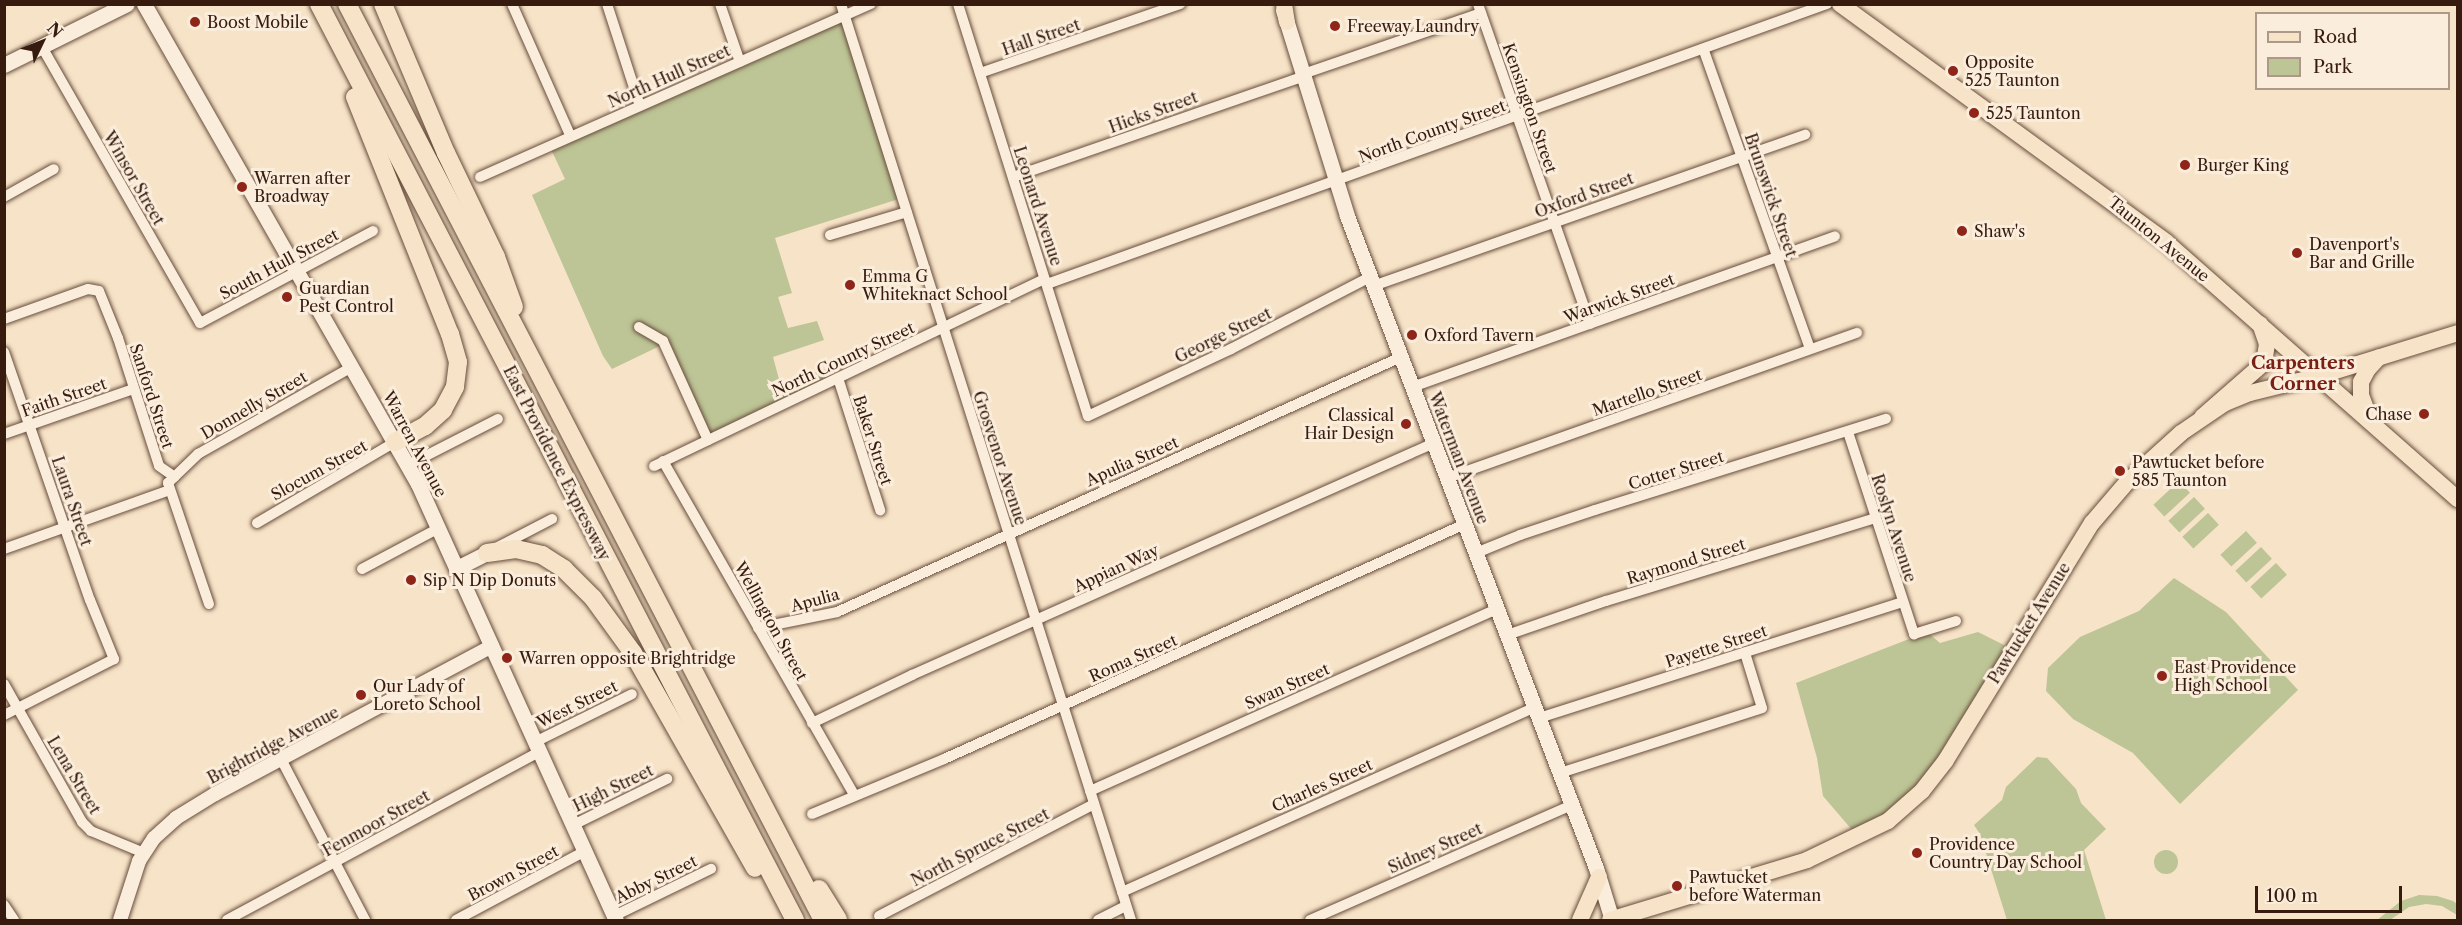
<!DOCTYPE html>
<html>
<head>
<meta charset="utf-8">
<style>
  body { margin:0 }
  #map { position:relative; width:2462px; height:925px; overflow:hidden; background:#f7e3c7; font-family:"Libre Caslon Text",serif }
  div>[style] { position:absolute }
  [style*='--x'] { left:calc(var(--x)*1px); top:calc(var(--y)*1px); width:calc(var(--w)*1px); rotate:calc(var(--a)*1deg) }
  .green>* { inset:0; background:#bdc495; transform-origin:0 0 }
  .round { border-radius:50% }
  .roads { filter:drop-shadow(0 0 2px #674d3d) drop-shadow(0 0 2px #674d3d) }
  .minor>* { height:10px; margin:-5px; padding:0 5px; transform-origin:5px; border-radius:5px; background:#faeddb }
  .tertiary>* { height:14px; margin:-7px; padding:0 7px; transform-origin:7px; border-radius:7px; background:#faeddb }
  .secondary>* { height:15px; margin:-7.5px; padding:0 7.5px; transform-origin:7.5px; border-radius:7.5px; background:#faeddb }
  .primary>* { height:16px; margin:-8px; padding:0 8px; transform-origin:8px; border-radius:8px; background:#f7e3c7 }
  .trunk>* { height:16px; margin:-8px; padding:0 8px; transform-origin:8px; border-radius:8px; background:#f7e3c7 }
  .motorway>* { height:18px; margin:-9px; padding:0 9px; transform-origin:9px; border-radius:9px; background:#f7e3c7 }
  .dots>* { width:16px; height:16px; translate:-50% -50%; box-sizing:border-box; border:3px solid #faeddb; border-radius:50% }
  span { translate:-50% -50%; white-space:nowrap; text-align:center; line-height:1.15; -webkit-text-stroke:6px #faeddb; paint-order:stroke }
  .poi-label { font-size:16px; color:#371b0f }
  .left { translate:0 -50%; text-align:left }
  .right { translate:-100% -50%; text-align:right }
  .street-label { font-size:16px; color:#371b0f }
  .neighbourhood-label { font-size:18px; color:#7a1f14; font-weight:700 }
  .frame { position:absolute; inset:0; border:6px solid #371b0f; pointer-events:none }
  .legend { position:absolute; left:2255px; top:12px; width:195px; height:78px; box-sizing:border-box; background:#faeddb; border:2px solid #ac9989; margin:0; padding:8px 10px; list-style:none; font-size:18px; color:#371b0f }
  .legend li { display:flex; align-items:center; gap:12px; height:30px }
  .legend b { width:30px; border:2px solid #ac9989 }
  .north { position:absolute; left:12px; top:12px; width:60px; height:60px; -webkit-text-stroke:4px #faeddb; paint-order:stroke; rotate:47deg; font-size:16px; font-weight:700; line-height:24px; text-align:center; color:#371b0f }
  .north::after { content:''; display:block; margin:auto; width:21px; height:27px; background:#371b0f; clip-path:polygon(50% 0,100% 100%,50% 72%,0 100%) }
  .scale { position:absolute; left:2255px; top:886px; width:147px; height:27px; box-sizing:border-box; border:3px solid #371b0f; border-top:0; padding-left:8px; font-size:18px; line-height:21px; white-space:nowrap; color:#371b0f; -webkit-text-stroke:4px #faeddb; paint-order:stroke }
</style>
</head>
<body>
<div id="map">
  <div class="green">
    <i style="clip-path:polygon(840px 17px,902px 198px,775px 238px,792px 293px,778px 297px,788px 328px,817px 321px,824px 340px,773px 357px,780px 383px,826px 369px,832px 381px,707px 440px,664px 344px,612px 369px,603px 356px,532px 195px,565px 179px,549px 145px)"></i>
    <i style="left:2179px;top:481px;width:16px;height:35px;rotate:47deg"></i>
    <i style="left:2194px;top:497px;width:16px;height:35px;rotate:47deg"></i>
    <i style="left:2208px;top:513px;width:16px;height:35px;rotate:47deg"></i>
    <i style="left:2246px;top:531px;width:16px;height:35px;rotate:47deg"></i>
    <i style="left:2261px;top:547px;width:16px;height:35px;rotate:47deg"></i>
    <i style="left:2276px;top:563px;width:16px;height:35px;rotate:47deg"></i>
    <i style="clip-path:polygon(2174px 578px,2226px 612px,2298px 690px,2180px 804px,2133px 753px,2073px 719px,2046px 691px,2048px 668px,2080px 637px,2139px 611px)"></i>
    <i style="clip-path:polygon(1927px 632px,1940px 643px,1978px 632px,2016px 651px,1931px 783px,1859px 838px,1823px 796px,1817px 758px,1796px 683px)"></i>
    <i style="clip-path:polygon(2037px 757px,2047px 758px,2076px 789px,2081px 803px,2106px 829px,2084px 850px,2106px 920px,2007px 920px,1980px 834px,1974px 825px,2002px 800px,2006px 787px)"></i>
    <i class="round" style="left:2154px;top:850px;width:24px;height:24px"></i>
    <i style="clip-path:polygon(2419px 895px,2437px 896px,2453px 901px,2457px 904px,2457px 915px,2442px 906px,2426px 904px,2409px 907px,2390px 920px,2377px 920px,2401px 901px)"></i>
  </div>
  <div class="roads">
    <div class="minor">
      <i style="--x:512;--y:4;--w:143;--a:66.1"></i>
      <i style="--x:607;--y:4;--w:107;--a:72.1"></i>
      <i style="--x:720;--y:4;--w:61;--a:71"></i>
      <i style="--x:841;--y:4;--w:961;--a:72.43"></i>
      <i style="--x:958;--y:4;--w:432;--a:72.5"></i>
      <i style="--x:1088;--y:416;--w:158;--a:-25.1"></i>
      <i style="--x:1231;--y:349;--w:157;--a:-27.4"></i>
      <i style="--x:1478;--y:4;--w:339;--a:70.7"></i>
      <i style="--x:42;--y:47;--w:318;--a:60.2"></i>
      <i style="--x:200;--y:323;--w:196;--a:-28"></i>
      <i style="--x:1704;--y:51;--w:316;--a:70.4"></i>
      <i style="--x:980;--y:73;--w:212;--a:-19"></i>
      <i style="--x:1303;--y:74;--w:188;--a:-18.9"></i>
      <i style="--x:480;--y:177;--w:428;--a:-23.9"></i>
      <i style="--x:1013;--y:177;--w:308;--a:-19.1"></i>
      <i style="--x:4;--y:197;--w:57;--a:-29.2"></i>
      <i style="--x:830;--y:235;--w:80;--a:-16.6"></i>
      <i style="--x:1047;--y:284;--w:829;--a:-19.75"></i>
      <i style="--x:1373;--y:286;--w:458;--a:-19.3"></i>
      <i style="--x:4;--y:319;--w:89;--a:-19.7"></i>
      <i style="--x:88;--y:289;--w:11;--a:10"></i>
      <i style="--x:99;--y:291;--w:51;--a:68"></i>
      <i style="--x:118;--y:338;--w:134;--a:72.2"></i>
      <i style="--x:159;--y:466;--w:19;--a:35"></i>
      <i style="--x:639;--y:327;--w:28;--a:30"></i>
      <i style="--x:663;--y:341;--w:109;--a:65.6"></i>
      <i style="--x:4;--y:352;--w:262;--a:70.9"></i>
      <i style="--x:90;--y:600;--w:64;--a:67.9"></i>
      <i style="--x:114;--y:659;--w:123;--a:153"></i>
      <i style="--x:838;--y:378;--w:139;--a:72.3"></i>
      <i style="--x:1412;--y:387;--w:449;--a:-19.6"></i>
      <i style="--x:1848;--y:432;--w:213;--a:71.9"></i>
      <i style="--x:1914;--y:634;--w:44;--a:-17.2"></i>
      <i style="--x:4;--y:434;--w:137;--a:-19.2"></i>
      <i style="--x:663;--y:461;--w:384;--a:60.2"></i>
      <i style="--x:408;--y:465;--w:101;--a:-27.1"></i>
      <i style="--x:654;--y:466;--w:433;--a:-25.6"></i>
      <i style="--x:1447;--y:478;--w:435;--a:-19.5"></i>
      <i style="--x:257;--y:523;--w:160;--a:-30.4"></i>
      <i style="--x:498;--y:547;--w:61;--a:-27.4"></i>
      <i style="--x:4;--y:549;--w:176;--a:-19.6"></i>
      <i style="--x:1476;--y:553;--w:48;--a:-22.2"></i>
      <i style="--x:1520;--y:535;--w:79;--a:-18.4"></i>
      <i style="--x:1595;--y:510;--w:305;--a:-17.4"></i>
      <i style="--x:362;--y:569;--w:87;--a:-28"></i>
      <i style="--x:209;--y:604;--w:128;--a:-108.7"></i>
      <i style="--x:168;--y:483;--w:42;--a:-44"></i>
      <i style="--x:198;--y:454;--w:177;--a:-29.5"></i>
      <i style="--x:758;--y:628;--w:81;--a:-11.4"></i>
      <i style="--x:837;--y:612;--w:619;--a:-24.33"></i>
      <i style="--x:1507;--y:635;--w:105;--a:-19"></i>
      <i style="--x:1606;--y:601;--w:282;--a:-17.1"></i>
      <i style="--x:4;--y:684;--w:159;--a:60.5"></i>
      <i style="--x:82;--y:822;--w:13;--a:45"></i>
      <i style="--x:91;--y:831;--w:57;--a:22.5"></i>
      <i style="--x:1539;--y:718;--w:381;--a:-17.7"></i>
      <i style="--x:812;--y:723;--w:111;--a:-25.6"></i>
      <i style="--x:912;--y:675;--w:571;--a:-23.96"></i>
      <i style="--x:535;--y:742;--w:108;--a:-26.3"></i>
      <i style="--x:281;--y:759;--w:182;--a:62.4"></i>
      <i style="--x:1560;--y:773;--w:212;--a:-17.8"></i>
      <i style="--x:1762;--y:708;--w:58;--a:-107.2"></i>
      <i style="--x:1090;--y:791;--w:446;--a:-24.1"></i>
      <i style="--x:812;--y:814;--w:143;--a:-22.6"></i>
      <i style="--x:944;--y:759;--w:572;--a:-24.28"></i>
      <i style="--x:573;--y:825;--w:105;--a:-26.1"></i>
      <i style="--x:1122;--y:892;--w:453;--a:-24.1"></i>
      <i style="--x:4;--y:905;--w:18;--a:56"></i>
      <i style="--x:614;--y:916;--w:108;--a:-25.9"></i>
      <i style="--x:879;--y:916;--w:242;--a:-27.5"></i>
      <i style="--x:227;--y:920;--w:354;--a:-28.3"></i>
      <i style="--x:456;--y:920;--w:146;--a:-28.1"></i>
      <i style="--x:1098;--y:920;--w:31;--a:-27"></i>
      <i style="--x:1310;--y:920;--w:286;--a:-23.7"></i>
    </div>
    <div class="tertiary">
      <i style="--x:120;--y:920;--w:62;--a:-72.1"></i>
      <i style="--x:139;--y:861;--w:27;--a:-57"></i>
      <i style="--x:154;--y:838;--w:30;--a:-42"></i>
      <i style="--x:176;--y:818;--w:46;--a:-31.6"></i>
      <i style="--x:215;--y:794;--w:314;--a:-28.1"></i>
    </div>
    <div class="secondary">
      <i style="--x:144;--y:4;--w:553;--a:60.28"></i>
      <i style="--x:418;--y:484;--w:479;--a:65.6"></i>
      <i style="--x:1283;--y:10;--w:216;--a:72.7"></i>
      <i style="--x:1347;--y:216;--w:698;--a:69.1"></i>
      <i style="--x:1596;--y:868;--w:54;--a:72.9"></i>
      <i style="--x:4;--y:65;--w:137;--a:-26.4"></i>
      <i style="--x:457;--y:568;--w:34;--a:-27"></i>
    </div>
    <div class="primary">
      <i style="--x:1580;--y:920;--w:47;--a:-66.2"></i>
      <i style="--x:1610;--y:920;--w:206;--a:-16.9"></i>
      <i style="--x:1807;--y:860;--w:90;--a:-25.7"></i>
      <i style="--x:1888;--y:821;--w:45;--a:-41.4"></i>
      <i style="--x:1922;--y:791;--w:39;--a:-52"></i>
      <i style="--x:1946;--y:760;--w:278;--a:-58.4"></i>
      <i style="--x:2092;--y:523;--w:54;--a:-49.5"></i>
      <i style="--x:2127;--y:482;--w:73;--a:-42.2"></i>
      <i style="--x:2181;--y:433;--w:53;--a:-34.3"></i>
      <i style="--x:2225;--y:403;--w:27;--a:-22"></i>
      <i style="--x:2250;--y:393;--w:71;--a:-13.8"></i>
      <i style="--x:2319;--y:376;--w:145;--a:-17.2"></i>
    </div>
    <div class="trunk">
      <i style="--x:1284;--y:4;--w:18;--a:81"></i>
      <i style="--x:1840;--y:4;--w:404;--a:36.1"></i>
      <i style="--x:2166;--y:242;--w:389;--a:41.4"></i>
      <i style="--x:2202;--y:417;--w:82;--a:-41.1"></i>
      <i style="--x:2264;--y:363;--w:19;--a:-81"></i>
      <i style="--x:2267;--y:344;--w:21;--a:-109"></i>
      <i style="--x:2369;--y:417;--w:23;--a:-110"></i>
      <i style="--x:2361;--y:395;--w:13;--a:-90"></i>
      <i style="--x:2361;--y:382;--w:15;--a:-62"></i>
      <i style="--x:2368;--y:369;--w:16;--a:-47"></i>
    </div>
    <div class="motorway">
      <i style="--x:319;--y:4;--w:1032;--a:62.54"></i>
      <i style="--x:347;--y:4;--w:1032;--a:62.54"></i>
      <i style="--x:383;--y:4;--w:162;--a:67.1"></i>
      <i style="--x:446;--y:153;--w:115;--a:64.3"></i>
      <i style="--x:496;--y:257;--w:53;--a:70.2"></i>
      <i style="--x:355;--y:97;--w:255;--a:68.2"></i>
      <i style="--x:450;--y:334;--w:29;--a:74"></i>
      <i style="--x:458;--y:362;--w:25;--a:97"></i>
      <i style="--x:455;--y:387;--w:26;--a:118"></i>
      <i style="--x:443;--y:410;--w:24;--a:138"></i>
      <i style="--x:425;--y:426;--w:34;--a:152"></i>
      <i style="--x:487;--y:553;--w:29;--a:-8"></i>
      <i style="--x:516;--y:549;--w:27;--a:13"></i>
      <i style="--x:542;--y:555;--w:26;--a:32"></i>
      <i style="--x:564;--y:569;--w:41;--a:45"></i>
      <i style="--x:593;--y:598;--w:68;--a:54"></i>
      <i style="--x:633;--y:653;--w:247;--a:60.4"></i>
      <i style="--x:819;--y:889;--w:36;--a:58"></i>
    </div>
  </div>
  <div class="dots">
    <i style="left:195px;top:22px;background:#8f2418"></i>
    <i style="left:1335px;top:26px;background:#8f2418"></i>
    <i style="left:1953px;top:71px;background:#8f2418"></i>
    <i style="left:1974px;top:113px;background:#8f2418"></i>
    <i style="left:2185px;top:165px;background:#8f2418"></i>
    <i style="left:242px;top:187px;background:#8f2418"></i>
    <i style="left:1962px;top:231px;background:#8f2418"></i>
    <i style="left:2297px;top:253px;background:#8f2418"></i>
    <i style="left:850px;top:285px;background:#8f2418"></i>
    <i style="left:287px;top:297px;background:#8f2418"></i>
    <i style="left:1412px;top:335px;background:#8f2418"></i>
    <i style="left:2424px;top:414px;background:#8f2418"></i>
    <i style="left:1406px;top:424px;background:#8f2418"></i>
    <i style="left:2120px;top:471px;background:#8f2418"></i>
    <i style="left:411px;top:580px;background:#8f2418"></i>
    <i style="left:507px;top:658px;background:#8f2418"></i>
    <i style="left:2162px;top:676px;background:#8f2418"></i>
    <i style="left:361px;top:695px;background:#8f2418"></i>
    <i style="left:1917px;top:853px;background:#8f2418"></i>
    <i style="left:1677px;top:886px;background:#8f2418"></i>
  </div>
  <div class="poi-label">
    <span class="left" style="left:207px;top:22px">Boost Mobile</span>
    <span class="left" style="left:1347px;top:26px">Freeway Laundry</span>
    <span class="left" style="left:1965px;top:71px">Opposite<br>525 Taunton</span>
    <span class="left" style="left:1986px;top:113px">525 Taunton</span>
    <span class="left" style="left:2197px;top:165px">Burger King</span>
    <span class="left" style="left:254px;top:187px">Warren after<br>Broadway</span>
    <span class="left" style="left:1974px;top:231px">Shaw's</span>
    <span class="left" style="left:2309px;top:253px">Davenport's<br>Bar and Grille</span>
    <span class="left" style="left:862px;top:285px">Emma G<br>Whiteknact School</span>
    <span class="left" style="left:299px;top:297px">Guardian<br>Pest Control</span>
    <span class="left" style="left:1424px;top:335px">Oxford Tavern</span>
    <span class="right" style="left:2412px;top:414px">Chase</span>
    <span class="right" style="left:1394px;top:424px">Classical<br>Hair Design</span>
    <span class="left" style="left:2132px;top:471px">Pawtucket before<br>585 Taunton</span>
    <span class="left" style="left:423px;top:580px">Sip N Dip Donuts</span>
    <span class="left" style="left:519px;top:658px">Warren opposite Brightridge</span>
    <span class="left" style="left:2174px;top:676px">East Providence<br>High School</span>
    <span class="left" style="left:373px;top:695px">Our Lady of<br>Loreto School</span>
    <span class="left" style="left:1929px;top:853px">Providence<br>Country Day School</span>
    <span class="left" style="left:1689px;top:886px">Pawtucket<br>before Waterman</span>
  </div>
  <div class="street-label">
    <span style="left:1041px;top:37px;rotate:-19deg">Hall Street</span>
    <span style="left:669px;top:76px;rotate:-24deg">North Hull Street</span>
    <span style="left:1530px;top:108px;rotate:71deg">Kensington Street</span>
    <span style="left:1153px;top:112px;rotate:-20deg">Hicks Street</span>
    <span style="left:1432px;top:131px;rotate:-20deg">North County Street</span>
    <span style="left:134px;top:178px;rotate:60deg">Winsor Street</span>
    <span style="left:1584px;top:195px;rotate:-20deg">Oxford Street</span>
    <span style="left:1771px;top:195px;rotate:71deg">Brunswick Street</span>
    <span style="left:1038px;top:206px;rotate:72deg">Leonard Avenue</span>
    <span style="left:2159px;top:239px;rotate:39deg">Taunton Avenue</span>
    <span style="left:279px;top:264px;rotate:-28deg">South Hull Street</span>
    <span style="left:1619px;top:298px;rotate:-20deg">Warwick Street</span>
    <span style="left:1223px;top:335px;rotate:-26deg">George Street</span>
    <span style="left:843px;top:359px;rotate:-25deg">North County Street</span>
    <span style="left:1647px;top:392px;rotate:-19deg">Martello Street</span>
    <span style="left:152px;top:396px;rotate:72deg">Sanford Street</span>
    <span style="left:64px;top:397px;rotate:-19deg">Faith Street</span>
    <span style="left:254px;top:405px;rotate:-30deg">Donnelly Street</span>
    <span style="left:873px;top:440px;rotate:72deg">Baker Street</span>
    <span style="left:415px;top:444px;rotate:62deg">Warren Avenue</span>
    <span style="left:1000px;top:458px;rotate:72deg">Grosvenor Avenue</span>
    <span style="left:1459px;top:458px;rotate:69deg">Waterman Avenue</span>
    <span style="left:1132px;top:461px;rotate:-24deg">Apulia Street</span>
    <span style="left:557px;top:463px;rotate:63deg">East Providence Expressway</span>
    <span style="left:319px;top:470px;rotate:-29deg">Slocum Street</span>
    <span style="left:1676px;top:470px;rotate:-17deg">Cotter Street</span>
    <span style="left:72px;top:501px;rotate:71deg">Laura Street</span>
    <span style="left:1894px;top:528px;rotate:72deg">Roslyn Avenue</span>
    <span style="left:1686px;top:561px;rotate:-17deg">Raymond Street</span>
    <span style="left:1116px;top:568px;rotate:-25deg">Appian Way</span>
    <span style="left:815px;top:600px;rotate:-15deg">Apulia</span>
    <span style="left:771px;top:621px;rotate:61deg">Wellington Street</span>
    <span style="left:2029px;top:623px;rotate:-58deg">Pawtucket Avenue</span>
    <span style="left:1716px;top:646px;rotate:-18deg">Payette Street</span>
    <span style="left:1133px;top:658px;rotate:-24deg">Roma Street</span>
    <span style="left:1287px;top:686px;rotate:-24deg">Swan Street</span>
    <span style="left:577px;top:704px;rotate:-26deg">West Street</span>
    <span style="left:273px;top:745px;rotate:-28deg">Brightridge Avenue</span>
    <span style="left:74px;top:775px;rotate:59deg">Lena Street</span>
    <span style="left:1322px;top:785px;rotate:-24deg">Charles Street</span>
    <span style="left:613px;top:788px;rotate:-26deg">High Street</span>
    <span style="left:376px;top:823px;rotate:-29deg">Fenmoor Street</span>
    <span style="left:980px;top:847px;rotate:-27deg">North Spruce Street</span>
    <span style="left:1435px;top:848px;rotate:-24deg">Sidney Street</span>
    <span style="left:513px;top:873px;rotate:-28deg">Brown Street</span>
    <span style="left:656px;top:879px;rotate:-26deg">Abby Street</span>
  </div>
  <div class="neighbourhood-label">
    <span style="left:2303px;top:374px">Carpenters<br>Corner</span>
  </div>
  <div class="frame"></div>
  <ul class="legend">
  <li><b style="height:8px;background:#f7e3c7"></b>Road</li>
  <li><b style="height:16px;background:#bdc495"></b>Park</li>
  </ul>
  <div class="north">N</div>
  <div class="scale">100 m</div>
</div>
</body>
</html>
